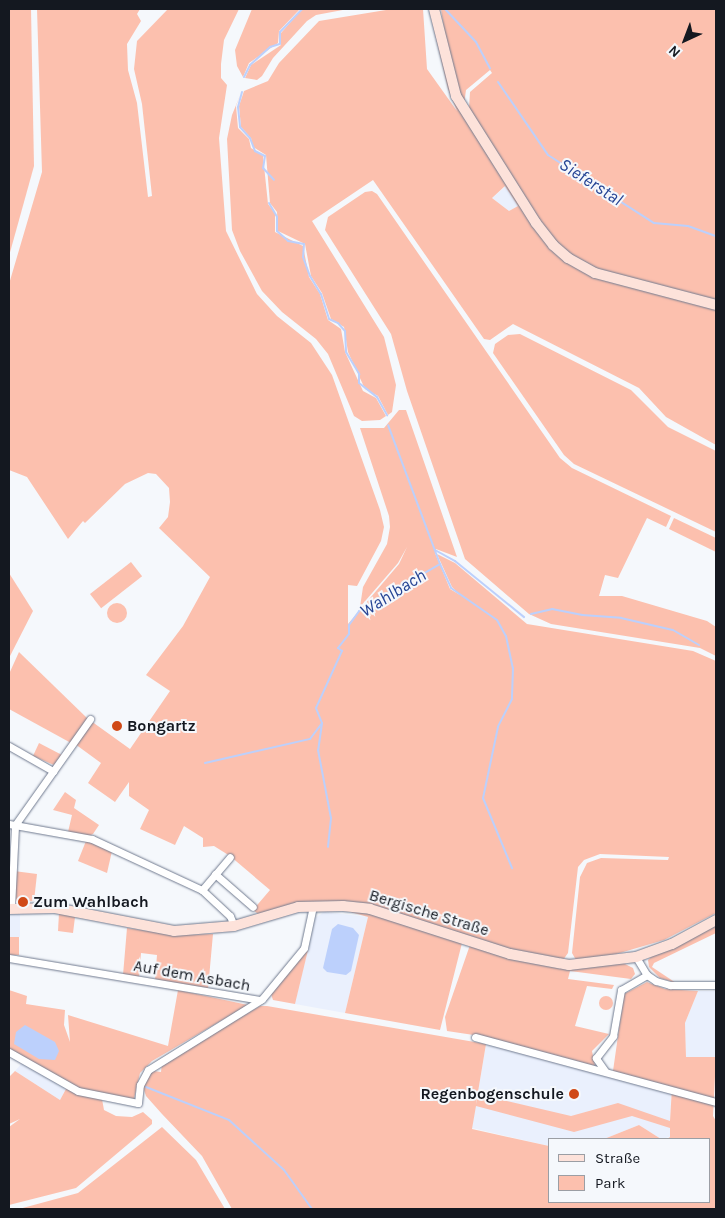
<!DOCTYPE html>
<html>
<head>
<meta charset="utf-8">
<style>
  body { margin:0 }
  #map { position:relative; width:725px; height:1218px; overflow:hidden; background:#f5f8fc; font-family:Karla,sans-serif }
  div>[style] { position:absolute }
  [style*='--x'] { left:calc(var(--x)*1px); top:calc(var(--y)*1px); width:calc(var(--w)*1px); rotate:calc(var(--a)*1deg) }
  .built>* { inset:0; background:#eaf0fd; transform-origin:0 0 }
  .green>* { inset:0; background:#fcc0ae; transform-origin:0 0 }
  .round { border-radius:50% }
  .water>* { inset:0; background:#bcd0fc }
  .stream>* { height:2px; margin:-1px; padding:0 1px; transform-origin:1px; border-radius:1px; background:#bcd0fc }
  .roads { filter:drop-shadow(0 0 1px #707a8f) drop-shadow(0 0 1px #707a8f) }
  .street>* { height:7px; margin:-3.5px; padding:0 3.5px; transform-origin:3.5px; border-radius:3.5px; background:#fff }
  .secondary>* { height:10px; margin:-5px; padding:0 5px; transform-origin:5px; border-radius:5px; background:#fde2da }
  .dots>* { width:14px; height:14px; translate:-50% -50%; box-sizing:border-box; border:2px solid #f5f8fc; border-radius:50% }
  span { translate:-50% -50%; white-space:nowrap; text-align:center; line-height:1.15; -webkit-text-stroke:4px #f5f8fc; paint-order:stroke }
  .poi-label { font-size:16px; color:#141820; font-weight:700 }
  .left { translate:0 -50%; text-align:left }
  .right { translate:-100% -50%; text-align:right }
  .street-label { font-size:16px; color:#141820 }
  .water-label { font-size:18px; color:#264494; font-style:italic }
  .frame { position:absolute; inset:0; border:10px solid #141820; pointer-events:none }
  .legend { position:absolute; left:548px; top:1138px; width:162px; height:65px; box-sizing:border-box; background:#f5f8fc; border:1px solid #9b9ea4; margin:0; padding:6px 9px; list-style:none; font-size:15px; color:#141820 }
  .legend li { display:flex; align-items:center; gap:10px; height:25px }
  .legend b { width:25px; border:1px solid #9b9ea4 }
  .north { position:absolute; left:660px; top:15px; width:50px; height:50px; -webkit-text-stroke:4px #f5f8fc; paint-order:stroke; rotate:223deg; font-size:14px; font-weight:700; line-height:20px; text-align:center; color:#141820 }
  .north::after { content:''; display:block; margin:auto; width:18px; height:22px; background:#141820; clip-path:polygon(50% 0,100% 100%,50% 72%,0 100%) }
</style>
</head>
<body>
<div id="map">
  <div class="built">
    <i style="clip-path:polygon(506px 186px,518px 206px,509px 211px,492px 198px)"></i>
    <i style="clip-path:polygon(324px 912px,368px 917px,345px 1013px,295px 1004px,315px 918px)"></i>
    <i style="left:9px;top:914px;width:11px;height:23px"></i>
    <i style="clip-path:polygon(698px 991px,716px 991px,716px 1057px,686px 1058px,685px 1023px)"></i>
    <i style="clip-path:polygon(486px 1044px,671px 1093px,670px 1137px,661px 1139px,639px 1125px,604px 1139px,549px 1139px,549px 1146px,472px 1128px)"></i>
    <i style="clip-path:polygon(22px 1063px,66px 1089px,60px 1100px,15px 1071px)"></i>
  </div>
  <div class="green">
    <i style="clip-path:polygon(9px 9px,31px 9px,34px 166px,9px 256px)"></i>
    <i style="clip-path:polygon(37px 9px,140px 9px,137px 14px,141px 21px,127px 44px,128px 70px,137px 103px,148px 197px,152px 196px,142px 104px,134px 69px,137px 41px,168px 9px,239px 9px,224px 40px,221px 64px,221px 78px,227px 85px,219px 138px,226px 231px,257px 294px,277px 316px,311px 343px,332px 375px,380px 510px,384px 527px,381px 541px,357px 586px,348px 585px,348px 624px,399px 564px,407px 547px,398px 563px,360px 607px,363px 587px,387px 544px,390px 527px,389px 516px,360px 428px,384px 428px,399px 410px,406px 410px,457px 557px,436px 549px,435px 553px,450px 589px,460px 595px,452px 587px,437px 554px,455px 563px,527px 624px,693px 651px,716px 661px,716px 913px,664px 940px,596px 960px,576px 960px,572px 953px,580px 877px,587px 863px,601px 858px,668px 860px,669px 857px,600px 854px,584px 860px,578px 867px,568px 953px,563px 960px,525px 954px,384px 909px,306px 903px,258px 914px,253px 910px,270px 890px,230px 856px,214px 846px,203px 847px,203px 838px,184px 826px,175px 845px,140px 829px,149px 810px,129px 796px,129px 782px,115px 802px,88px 783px,101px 763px,75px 744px,91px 721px,130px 749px,170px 691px,146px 675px,183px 626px,210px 577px,159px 528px,168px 517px,170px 502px,169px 488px,156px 474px,148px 473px,125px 484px,85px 523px,83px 521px,68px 539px,27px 477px,9px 470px,9px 284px,42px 172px)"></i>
    <i style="clip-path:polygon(252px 9px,300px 9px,279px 31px,278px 43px,249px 63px,243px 77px,237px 66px,235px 50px)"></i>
    <i style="clip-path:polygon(302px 9px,348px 9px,316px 15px,307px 21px,273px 58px,262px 76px,257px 80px,245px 78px,251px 65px,281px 45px,281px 33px)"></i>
    <i style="clip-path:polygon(evenodd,392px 9px,423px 9px,427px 69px,457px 111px,448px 89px,429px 9px,459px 110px,543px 238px,614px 283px,716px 308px,716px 445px,666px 417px,639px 388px,513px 324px,490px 340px,484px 339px,373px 180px,312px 221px,384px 337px,396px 385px,392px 412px,388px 415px,378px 396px,365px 389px,348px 352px,344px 327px,331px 319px,322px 293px,311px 276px,305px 244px,278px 231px,277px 212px,270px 203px,266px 155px,253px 147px,251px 138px,241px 127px,239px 106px,244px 91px,268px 81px,279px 63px,319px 21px,392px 9px,505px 186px,518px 206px,509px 211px,492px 198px,505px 186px)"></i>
    <i style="clip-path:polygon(441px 9px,716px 9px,716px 302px,603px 272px,568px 253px,546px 231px,469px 108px,470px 92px,492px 73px,490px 70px,466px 90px,464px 105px,463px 102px,447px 49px)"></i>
    <i style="clip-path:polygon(241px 93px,236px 106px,238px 128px,249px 139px,251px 148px,263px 156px,268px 204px,275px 213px,275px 232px,303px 246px,309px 277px,320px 294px,328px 320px,341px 329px,345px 352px,363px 391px,376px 398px,386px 416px,380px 420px,362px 421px,354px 416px,328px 354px,316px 339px,282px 312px,262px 291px,240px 251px,232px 230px,227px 139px,232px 115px)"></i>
    <i style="clip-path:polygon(372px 191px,377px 194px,560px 458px,572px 468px,671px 516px,666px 527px,647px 518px,618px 578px,605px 575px,599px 596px,622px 596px,707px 621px,716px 627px,716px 656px,700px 648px,551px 624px,529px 614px,465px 559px,407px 391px,391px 334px,325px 230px,328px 217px,365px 192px)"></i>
    <i style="clip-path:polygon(520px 334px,631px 390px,668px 427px,716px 451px,716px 532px,574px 464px,564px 455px,493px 353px,495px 344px,508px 335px)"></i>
    <i style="clip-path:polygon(674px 518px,716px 538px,716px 552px,669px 529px)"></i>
    <i style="left:131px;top:562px;width:18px;height:52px;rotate:52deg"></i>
    <i style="clip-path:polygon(9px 573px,33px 611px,9px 658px)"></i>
    <i class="round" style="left:107px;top:603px;width:20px;height:20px"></i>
    <i style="clip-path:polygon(19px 652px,88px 719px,71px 743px,9px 709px,9px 674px)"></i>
    <i style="clip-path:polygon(39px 743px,62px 755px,54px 765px,33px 756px)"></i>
    <i style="clip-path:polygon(65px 792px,76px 800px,74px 808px,99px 825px,93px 834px,88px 836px,68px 832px,72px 815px,53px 810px)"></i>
    <i style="clip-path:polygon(86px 841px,112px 851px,107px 873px,78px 861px)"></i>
    <i style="clip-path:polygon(14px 871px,37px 874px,34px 901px,13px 902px)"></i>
    <i style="clip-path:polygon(347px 911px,362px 911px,462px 943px,440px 1030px,345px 1013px,368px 917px)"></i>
    <i style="clip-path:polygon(59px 913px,75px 917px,73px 933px,58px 931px)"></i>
    <i style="clip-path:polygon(716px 924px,716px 933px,654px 963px,652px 967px,676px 983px,660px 978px,649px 967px,648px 960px,652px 956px)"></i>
    <i style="clip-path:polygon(127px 928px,176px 935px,213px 934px,208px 989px,155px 980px,157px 955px,141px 953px,139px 978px,123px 975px)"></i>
    <i style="left:9px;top:937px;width:10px;height:18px"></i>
    <i style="clip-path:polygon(470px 945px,580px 968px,623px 963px,633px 968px,635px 974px,631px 979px,570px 971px,568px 979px,614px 985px,612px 989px,587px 986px,575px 1026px,609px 1034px,592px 1051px,595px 1066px,487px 1037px,447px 1031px,445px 1017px)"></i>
    <i style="clip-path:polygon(308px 950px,295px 1004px,273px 1000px,271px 994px)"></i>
    <i style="clip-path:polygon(evenodd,647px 982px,665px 989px,698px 991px,685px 1023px,686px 1057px,716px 1057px,713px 1116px,716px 1121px,716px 1209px,232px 1209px,202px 1156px,162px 1114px,146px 1096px,143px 1087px,146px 1076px,153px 1071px,161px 1072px,162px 1063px,260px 1006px,267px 1006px,486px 1044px,476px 1104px,478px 1097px,486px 1096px,571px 1116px,618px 1103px,670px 1121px,672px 1087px,613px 1071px,624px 994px,647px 982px,476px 1106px,574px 1132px,632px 1116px,670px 1128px,670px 1137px,667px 1139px,709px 1139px,709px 1202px,549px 1202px,549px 1146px,472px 1129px,476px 1106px)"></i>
    <i style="clip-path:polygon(9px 990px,27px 996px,26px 1004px,65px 1010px,64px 1025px,70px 1042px,68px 1015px,168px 1046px,178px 990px,248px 1005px,152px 1061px,140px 1073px,134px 1099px,80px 1090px,9px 1050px)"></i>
    <i class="round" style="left:599px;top:996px;width:14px;height:14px"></i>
    <i style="clip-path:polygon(15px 1071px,60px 1100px,66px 1089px,102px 1099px,104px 1110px,116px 1116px,132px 1117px,143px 1112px,152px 1120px,152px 1124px,76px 1188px,9px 1205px,9px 1127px,20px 1119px,9px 1124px,9px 1077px)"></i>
    <i style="clip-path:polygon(639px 1125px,661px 1139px,604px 1139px)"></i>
    <i style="clip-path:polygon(162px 1127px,196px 1160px,225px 1209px,19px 1209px,78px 1193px)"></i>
  </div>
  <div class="water">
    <i style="clip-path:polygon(338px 924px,353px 928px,359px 935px,351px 971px,346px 975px,327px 972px,323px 968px,332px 929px)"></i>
    <i style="clip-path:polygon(25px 1025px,55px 1042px,59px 1051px,55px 1060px,39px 1059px,14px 1044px,16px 1032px)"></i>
  </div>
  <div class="stream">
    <i style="--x:445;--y:9;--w:45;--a:46.8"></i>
    <i style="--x:476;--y:42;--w:30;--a:62"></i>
    <i style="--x:244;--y:77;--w:13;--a:-63"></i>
    <i style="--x:250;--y:65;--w:27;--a:-42"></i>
    <i style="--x:270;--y:47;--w:10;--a:-17"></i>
    <i style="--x:280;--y:44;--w:12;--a:-90"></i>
    <i style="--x:280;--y:32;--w:32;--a:-46"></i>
    <i style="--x:498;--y:82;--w:88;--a:55.6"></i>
    <i style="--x:548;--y:155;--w:126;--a:32.7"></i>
    <i style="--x:654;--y:223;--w:34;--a:5"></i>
    <i style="--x:688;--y:226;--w:30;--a:20"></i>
    <i style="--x:242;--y:92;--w:16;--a:105"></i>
    <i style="--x:238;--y:107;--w:20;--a:84"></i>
    <i style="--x:240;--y:127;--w:15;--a:48"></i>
    <i style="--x:250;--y:138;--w:14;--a:69"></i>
    <i style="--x:255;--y:151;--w:11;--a:27"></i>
    <i style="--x:265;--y:156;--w:12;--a:99"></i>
    <i style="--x:263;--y:168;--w:16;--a:47"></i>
    <i style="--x:269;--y:203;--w:16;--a:60"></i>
    <i style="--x:277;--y:217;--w:14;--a:90"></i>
    <i style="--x:277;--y:231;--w:15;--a:42"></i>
    <i style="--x:288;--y:241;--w:16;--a:11"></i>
    <i style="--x:304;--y:244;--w:13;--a:94"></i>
    <i style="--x:303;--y:257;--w:20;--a:70"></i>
    <i style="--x:310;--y:276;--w:21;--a:59"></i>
    <i style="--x:321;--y:294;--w:26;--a:72"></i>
    <i style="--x:329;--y:319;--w:10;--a:24"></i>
    <i style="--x:338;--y:323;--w:11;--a:49"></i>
    <i style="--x:345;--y:331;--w:21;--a:87"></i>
    <i style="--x:346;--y:352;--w:26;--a:59"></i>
    <i style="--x:359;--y:374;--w:9;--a:90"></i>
    <i style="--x:359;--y:383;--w:23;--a:38"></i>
    <i style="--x:377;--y:397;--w:21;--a:61"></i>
    <i style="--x:435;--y:550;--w:23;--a:29"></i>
    <i style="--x:455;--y:561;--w:89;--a:39.1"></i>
    <i style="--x:440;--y:564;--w:26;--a:65"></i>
    <i style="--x:451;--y:588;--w:56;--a:34.8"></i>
    <i style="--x:497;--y:620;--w:18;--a:61"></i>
    <i style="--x:506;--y:636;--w:33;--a:78"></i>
    <i style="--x:513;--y:668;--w:31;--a:92"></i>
    <i style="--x:512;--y:699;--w:31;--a:117"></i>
    <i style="--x:498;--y:727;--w:73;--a:101.9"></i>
    <i style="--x:483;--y:798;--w:76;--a:67.5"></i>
    <i style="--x:531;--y:614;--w:22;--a:-13"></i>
    <i style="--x:552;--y:609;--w:31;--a:11"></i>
    <i style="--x:582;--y:615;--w:39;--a:4"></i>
    <i style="--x:621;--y:618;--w:53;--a:13"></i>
    <i style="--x:673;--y:630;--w:30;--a:30"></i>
    <i style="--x:322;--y:723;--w:27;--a:98"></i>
    <i style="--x:318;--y:750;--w:69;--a:79.2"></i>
    <i style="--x:331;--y:818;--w:29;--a:96"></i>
    <i style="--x:205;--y:763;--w:108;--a:-12.9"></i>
    <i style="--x:310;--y:739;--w:20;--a:-53"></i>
    <i style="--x:322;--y:723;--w:16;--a:-112"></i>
    <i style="--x:316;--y:708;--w:63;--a:-65.5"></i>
    <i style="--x:342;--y:651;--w:5;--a:-143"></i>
    <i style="--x:338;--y:648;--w:18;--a:-52"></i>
    <i style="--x:349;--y:634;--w:9;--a:-90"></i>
    <i style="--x:349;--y:625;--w:17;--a:-54"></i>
    <i style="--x:359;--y:611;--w:94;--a:-30.1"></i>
    <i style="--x:440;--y:564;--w:148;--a:-110.5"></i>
    <i style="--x:146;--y:1087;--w:89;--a:21.7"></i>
    <i style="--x:229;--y:1120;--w:74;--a:42.3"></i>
    <i style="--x:284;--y:1170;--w:48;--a:54.3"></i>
  </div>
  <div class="roads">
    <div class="street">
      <i style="--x:9;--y:746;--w:51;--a:29.6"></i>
      <i style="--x:9;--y:824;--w:84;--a:10.2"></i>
      <i style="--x:92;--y:839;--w:121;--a:24.9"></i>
      <i style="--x:202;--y:890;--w:38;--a:43"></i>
      <i style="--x:230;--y:916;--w:11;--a:68"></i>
      <i style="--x:215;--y:874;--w:50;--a:41"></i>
      <i style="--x:202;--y:890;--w:43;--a:-49.7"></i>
      <i style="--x:11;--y:908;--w:83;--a:-87.2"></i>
      <i style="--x:15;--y:825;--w:130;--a:-54.7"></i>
      <i style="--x:636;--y:957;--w:21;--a:59"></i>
      <i style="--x:647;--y:975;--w:11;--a:34"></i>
      <i style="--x:656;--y:981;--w:15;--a:16"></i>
      <i style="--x:670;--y:985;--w:46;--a:0"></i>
      <i style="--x:9;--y:958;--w:254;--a:9.5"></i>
      <i style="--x:475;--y:1037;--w:250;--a:15.1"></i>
      <i style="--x:9;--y:1052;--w:79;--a:29.5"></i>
      <i style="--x:78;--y:1091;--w:61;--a:11.3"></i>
      <i style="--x:138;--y:1103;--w:18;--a:-84"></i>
      <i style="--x:140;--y:1085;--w:17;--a:-62"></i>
      <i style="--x:148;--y:1070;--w:134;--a:-31.9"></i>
      <i style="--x:262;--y:999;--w:66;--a:-50.5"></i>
      <i style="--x:304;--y:948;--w:43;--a:-77.9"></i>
      <i style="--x:605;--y:1071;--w:16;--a:-125"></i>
      <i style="--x:596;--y:1058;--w:28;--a:-52"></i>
      <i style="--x:613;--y:1036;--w:47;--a:-80.1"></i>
      <i style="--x:621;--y:990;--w:30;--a:-30"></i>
    </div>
    <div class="secondary">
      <i style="--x:434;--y:9;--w:90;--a:75.8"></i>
      <i style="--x:456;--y:96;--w:150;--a:57.8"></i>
      <i style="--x:536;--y:223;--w:28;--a:52"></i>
      <i style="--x:553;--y:245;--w:20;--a:41"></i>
      <i style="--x:568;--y:258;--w:31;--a:29"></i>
      <i style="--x:595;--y:273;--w:125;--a:14.8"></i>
      <i style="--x:9;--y:909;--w:46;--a:-1.2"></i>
      <i style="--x:55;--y:908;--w:121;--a:10.9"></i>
      <i style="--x:174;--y:931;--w:60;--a:-4.8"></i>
      <i style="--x:234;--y:926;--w:67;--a:-16.5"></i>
      <i style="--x:298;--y:907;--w:45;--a:-1.3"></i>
      <i style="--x:343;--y:906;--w:27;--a:6"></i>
      <i style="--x:370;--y:909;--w:147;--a:17.8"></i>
      <i style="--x:510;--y:954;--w:60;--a:10.6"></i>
      <i style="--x:569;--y:965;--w:67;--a:-6.8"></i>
      <i style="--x:636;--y:957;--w:38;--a:-20"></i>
      <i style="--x:672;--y:944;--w:50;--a:-28.6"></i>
    </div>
  </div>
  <div class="dots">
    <i style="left:117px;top:726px;background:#d04917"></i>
    <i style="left:23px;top:902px;background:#d04917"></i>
    <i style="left:574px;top:1094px;background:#d04917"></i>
  </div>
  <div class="poi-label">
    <span class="left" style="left:127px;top:726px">Bongartz</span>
    <span class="left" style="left:33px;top:902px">Zum Wahlbach</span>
    <span class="right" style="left:564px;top:1094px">Regenbogenschule</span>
  </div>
  <div class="street-label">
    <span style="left:429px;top:913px;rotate:17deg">Bergische Straße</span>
    <span style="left:192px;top:976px;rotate:10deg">Auf dem Asbach</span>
  </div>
  <div class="water-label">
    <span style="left:591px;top:182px;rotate:33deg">Sieferstal</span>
    <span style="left:393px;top:593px;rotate:-32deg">Wahlbach</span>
  </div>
  <div class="frame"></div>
  <ul class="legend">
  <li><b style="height:6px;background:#fde2da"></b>Straße</li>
  <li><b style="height:14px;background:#fcc0ae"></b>Park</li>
  </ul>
  <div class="north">N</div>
</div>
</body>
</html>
